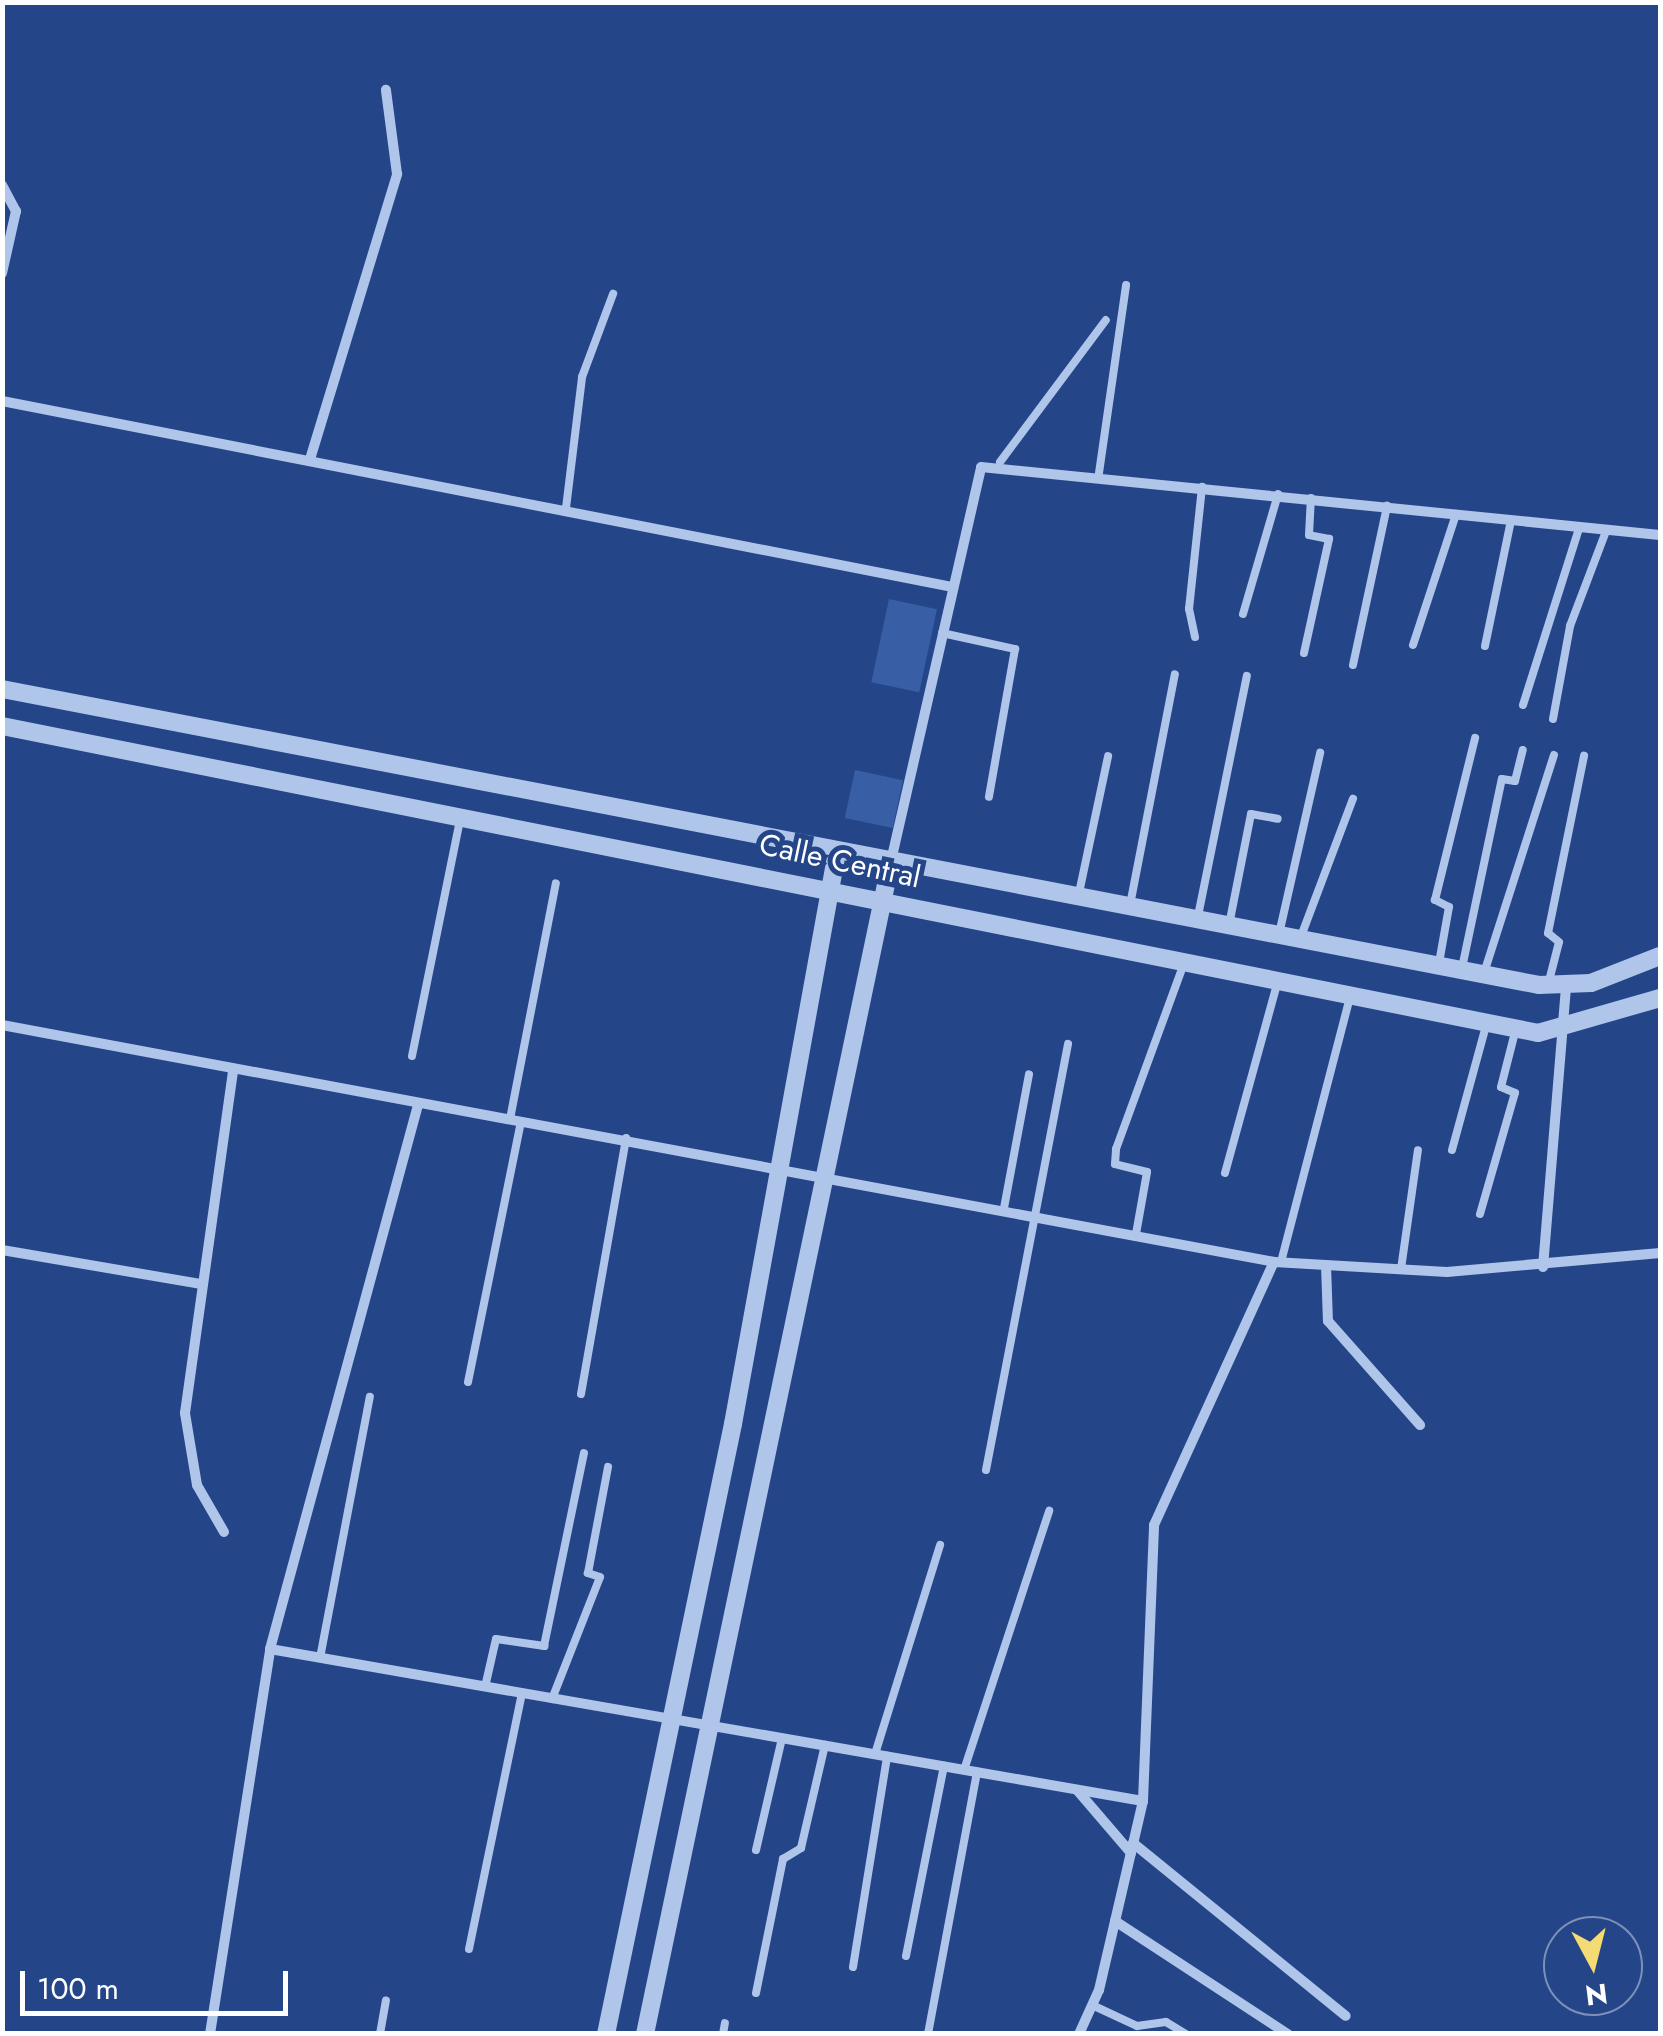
<!DOCTYPE html>
<html>
<head>
<meta charset="utf-8">
<style>
  body { margin:0 }
  #map { position:relative; width:1663px; height:2036px; overflow:hidden; background:#244689; font-family:Jost,sans-serif }
  div>[style] { position:absolute }
  [style*='--x'] { left:calc(var(--x)*1px); top:calc(var(--y)*1px); width:calc(var(--w)*1px); rotate:calc(var(--a)*1deg) }
  .green>* { inset:0; background:#385fa5; transform-origin:0 0 }
  .service>* { height:8px; margin:-4px; padding:0 4px; transform-origin:4px; border-radius:4px; background:#b0c5ea }
  .minor>* { height:10px; margin:-5px; padding:0 5px; transform-origin:5px; border-radius:5px; background:#b0c5ea }
  .tertiary>* { height:18px; margin:-9px; padding:0 9px; transform-origin:9px; border-radius:9px; background:#b0c5ea }
  span { translate:-50% -50%; white-space:nowrap; text-align:center; line-height:1.15; -webkit-text-stroke:10px #244689; paint-order:stroke }
  .street-label { font-size:30px; color:#fff }
  .frame { position:absolute; inset:0; border:5px solid #fff; pointer-events:none }
  .north { position:absolute; left:1543px; top:1916px; width:100px; height:100px; box-sizing:border-box; background:#244689; border:2px solid #7c90b8; border-radius:50%; rotate:173deg; font-size:28px; font-weight:700; line-height:40px; text-align:center; color:#fff }
  .north::after { content:''; display:block; margin:auto; width:35px; height:45px; background:#f4db74; clip-path:polygon(50% 0,100% 100%,50% 72%,0 100%) }
  .scale { position:absolute; left:20px; top:1971px; width:268px; height:45px; box-sizing:border-box; border:5px solid #fff; border-top:0; padding-left:12px; font-size:30px; line-height:35px; white-space:nowrap; color:#fff; -webkit-text-stroke:8px #244689; paint-order:stroke }
</style>
</head>
<body>
<div id="map">
  <div class="green">
    <i style="left:889px;top:599px;width:49px;height:85px;rotate:12deg"></i>
    <i style="left:855px;top:770px;width:49px;height:49px;rotate:12deg"></i>
  </div>
  <div class="service">
    <i style="--x:1000;--y:462;--w:177;--a:-53.3"></i>
    <i style="--x:1099;--y:473;--w:190;--a:-81.8"></i>
    <i style="--x:566;--y:508;--w:132;--a:-83"></i>
    <i style="--x:582;--y:377;--w:89;--a:-69.5"></i>
    <i style="--x:1243;--y:614;--w:125;--a:-73.7"></i>
    <i style="--x:942;--y:633;--w:75;--a:12.4"></i>
    <i style="--x:1015;--y:649;--w:150;--a:100"></i>
    <i style="--x:1195;--y:637;--w:29;--a:-102"></i>
    <i style="--x:1189;--y:609;--w:123;--a:-83.9"></i>
    <i style="--x:1413;--y:645;--w:138;--a:-71.8"></i>
    <i style="--x:1485;--y:646;--w:129;--a:-78.3"></i>
    <i style="--x:1304;--y:653;--w:117;--a:-77.6"></i>
    <i style="--x:1329;--y:539;--w:20;--a:-169"></i>
    <i style="--x:1309;--y:535;--w:37;--a:-87"></i>
    <i style="--x:1353;--y:665;--w:163;--a:-77.9"></i>
    <i style="--x:1523;--y:705;--w:186;--a:-72.4"></i>
    <i style="--x:1553;--y:719;--w:95;--a:-79.6"></i>
    <i style="--x:1570;--y:626;--w:102;--a:-69.2"></i>
    <i style="--x:1079;--y:893;--w:140;--a:-78"></i>
    <i style="--x:1130;--y:905;--w:235;--a:-79"></i>
    <i style="--x:1198;--y:916;--w:245;--a:-78.5"></i>
    <i style="--x:1229;--y:925;--w:113;--a:-78.8"></i>
    <i style="--x:1251;--y:814;--w:27;--a:10"></i>
    <i style="--x:1279;--y:934;--w:186;--a:-77.2"></i>
    <i style="--x:1300;--y:939;--w:150;--a:-69.3"></i>
    <i style="--x:1439;--y:963;--w:57;--a:-79.9"></i>
    <i style="--x:1449;--y:907;--w:16;--a:-153"></i>
    <i style="--x:1435;--y:900;--w:167;--a:-76.1"></i>
    <i style="--x:1462;--y:968;--w:193;--a:-78.1"></i>
    <i style="--x:1502;--y:779;--w:13;--a:9"></i>
    <i style="--x:1515;--y:781;--w:32;--a:-76"></i>
    <i style="--x:1484;--y:973;--w:229;--a:-72.2"></i>
    <i style="--x:1549;--y:981;--w:40;--a:-75.6"></i>
    <i style="--x:1559;--y:942;--w:14;--a:-141"></i>
    <i style="--x:1548;--y:933;--w:181;--a:-78.5"></i>
    <i style="--x:412;--y:1056;--w:240;--a:-78.5"></i>
    <i style="--x:510;--y:1119;--w:240;--a:-79"></i>
    <i style="--x:1452;--y:1150;--w:133;--a:-74.7"></i>
    <i style="--x:1225;--y:1173;--w:200;--a:-74.6"></i>
    <i style="--x:1004;--y:1208;--w:136;--a:-79.4"></i>
    <i style="--x:1480;--y:1214;--w:126;--a:-73.9"></i>
    <i style="--x:1515;--y:1093;--w:15;--a:-157"></i>
    <i style="--x:1501;--y:1087;--w:61;--a:-75.7"></i>
    <i style="--x:1136;--y:1234;--w:63;--a:-79.9"></i>
    <i style="--x:1147;--y:1172;--w:33;--a:-166"></i>
    <i style="--x:1115;--y:1164;--w:15;--a:-86"></i>
    <i style="--x:1116;--y:1149;--w:198;--a:-69.9"></i>
    <i style="--x:1281;--y:1262;--w:274;--a:-75.4"></i>
    <i style="--x:1401;--y:1269;--w:120;--a:-81.9"></i>
    <i style="--x:468;--y:1382;--w:266;--a:-78.5"></i>
    <i style="--x:581;--y:1394;--w:260;--a:-80"></i>
    <i style="--x:986;--y:1470;--w:434;--a:-79.1"></i>
    <i style="--x:320;--y:1658;--w:266;--a:-79.2"></i>
    <i style="--x:485;--y:1687;--w:49;--a:-77.1"></i>
    <i style="--x:496;--y:1639;--w:49;--a:8.3"></i>
    <i style="--x:544;--y:1646;--w:197;--a:-78.3"></i>
    <i style="--x:552;--y:1699;--w:131;--a:-68.5"></i>
    <i style="--x:600;--y:1577;--w:13;--a:-162"></i>
    <i style="--x:588;--y:1573;--w:108;--a:-79.3"></i>
    <i style="--x:875;--y:1754;--w:219;--a:-72.7"></i>
    <i style="--x:964;--y:1770;--w:273;--a:-71.8"></i>
    <i style="--x:756;--y:1850;--w:115;--a:-76.9"></i>
    <i style="--x:469;--y:1949;--w:261;--a:-78.3"></i>
    <i style="--x:906;--y:1956;--w:194;--a:-78.7"></i>
    <i style="--x:853;--y:1967;--w:214;--a:-80.8"></i>
    <i style="--x:756;--y:1993;--w:137;--a:-78.6"></i>
    <i style="--x:783;--y:1859;--w:21;--a:-31"></i>
    <i style="--x:801;--y:1848;--w:106;--a:-76.9"></i>
    <i style="--x:1092;--y:2005;--w:50;--a:25"></i>
    <i style="--x:1137;--y:2026;--w:29;--a:-8"></i>
    <i style="--x:1166;--y:2022;--w:23;--a:31"></i>
    <i style="--x:380;--y:2034;--w:34;--a:-80"></i>
    <i style="--x:723;--y:2034;--w:11;--a:-80"></i>
    <i style="--x:928;--y:2034;--w:267;--a:-79.4"></i>
  </div>
  <div class="minor">
    <i style="--x:2;--y:185;--w:30;--a:62"></i>
    <i style="--x:16;--y:211;--w:64;--a:102.7"></i>
    <i style="--x:2;--y:401;--w:969;--a:11.07"></i>
    <i style="--x:311;--y:456;--w:295;--a:-73"></i>
    <i style="--x:397;--y:174;--w:85;--a:-97.5"></i>
    <i style="--x:891;--y:861;--w:404;--a:-77.1"></i>
    <i style="--x:981;--y:467;--w:682;--a:5.72"></i>
    <i style="--x:2;--y:1025;--w:1294;--a:10.55"></i>
    <i style="--x:1274;--y:1262;--w:173;--a:3.3"></i>
    <i style="--x:1447;--y:1272;--w:214;--a:-5.1"></i>
    <i style="--x:2;--y:1250;--w:201;--a:9.7"></i>
    <i style="--x:1326;--y:1265;--w:56;--a:88"></i>
    <i style="--x:1328;--y:1321;--w:139;--a:48.5"></i>
    <i style="--x:1543;--y:1267;--w:282;--a:-85.3"></i>
    <i style="--x:224;--y:1532;--w:54;--a:-119.9"></i>
    <i style="--x:197;--y:1485;--w:73;--a:-99.5"></i>
    <i style="--x:185;--y:1413;--w:346;--a:-82"></i>
    <i style="--x:270;--y:1649;--w:886;--a:9.88"></i>
    <i style="--x:1077;--y:1790;--w:83;--a:49.4"></i>
    <i style="--x:1133;--y:1843;--w:274;--a:39.1"></i>
    <i style="--x:1115;--y:1921;--w:207;--a:33.2"></i>
    <i style="--x:210;--y:2034;--w:390;--a:-81.1"></i>
    <i style="--x:270;--y:1649;--w:564;--a:-74.78"></i>
    <i style="--x:1079;--y:2034;--w:48;--a:-65.6"></i>
    <i style="--x:1099;--y:1990;--w:194;--a:-76.9"></i>
    <i style="--x:1143;--y:1801;--w:276;--a:-87.7"></i>
    <i style="--x:1154;--y:1525;--w:289;--a:-65.5"></i>
  </div>
  <div class="tertiary">
    <i style="--x:2;--y:689;--w:1565;--a:10.9"></i>
    <i style="--x:1539;--y:985;--w:52;--a:-2.2"></i>
    <i style="--x:1591;--y:983;--w:74;--a:-21.4"></i>
    <i style="--x:2;--y:726;--w:1566;--a:11.3"></i>
    <i style="--x:1538;--y:1033;--w:127;--a:-16"></i>
    <i style="--x:606;--y:2034;--w:623;--a:-78.24"></i>
    <i style="--x:733;--y:1424;--w:581;--a:-79.7"></i>
    <i style="--x:645;--y:2034;--w:1199;--a:-78.16"></i>
  </div>
  <div class="street-label">
    <span style="left:840px;top:861px;rotate:12deg">Calle Central</span>
  </div>
  <div class="frame"></div>
  <div class="north">N</div>
  <div class="scale">100 m</div>
</div>
</body>
</html>
